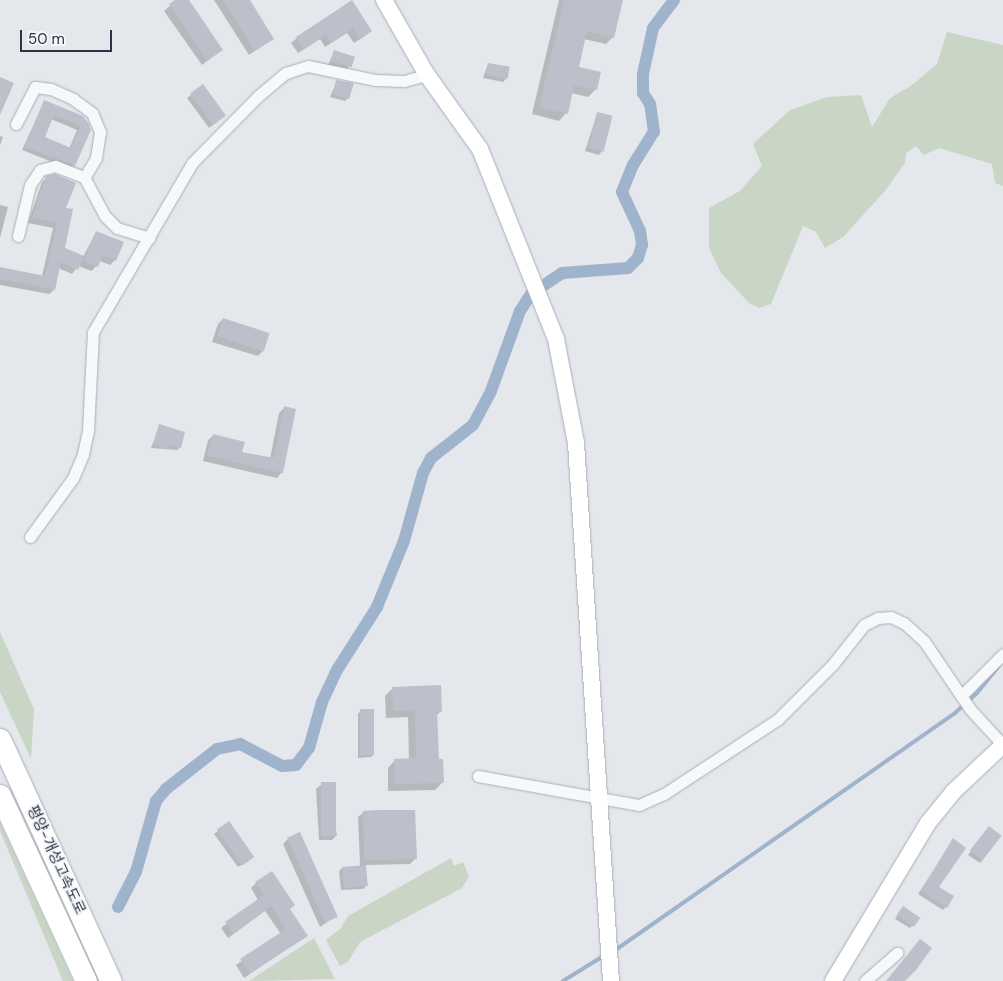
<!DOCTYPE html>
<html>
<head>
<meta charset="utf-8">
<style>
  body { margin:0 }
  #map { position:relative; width:1003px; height:981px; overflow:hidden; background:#e4e7ec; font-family:"DM Sans","Noto Sans KR",sans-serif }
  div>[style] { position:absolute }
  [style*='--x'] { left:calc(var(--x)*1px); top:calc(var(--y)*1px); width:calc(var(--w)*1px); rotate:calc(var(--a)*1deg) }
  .green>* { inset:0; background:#c9d6c5 }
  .shadow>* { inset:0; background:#0003 }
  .stream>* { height:4px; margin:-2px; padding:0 2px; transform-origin:2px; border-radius:2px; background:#9fb4cc }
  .canal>* { height:12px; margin:-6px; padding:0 6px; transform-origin:6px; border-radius:6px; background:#9fb4cc }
  .building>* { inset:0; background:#bbc0ca; transform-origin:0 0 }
  .roads { filter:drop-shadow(0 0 1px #a9aeb7) drop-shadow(0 0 1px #a9aeb7) }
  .street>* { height:11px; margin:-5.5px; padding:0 5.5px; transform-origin:5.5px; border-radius:5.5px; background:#f7f8fa }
  .secondary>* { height:16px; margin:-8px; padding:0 8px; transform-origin:8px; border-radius:8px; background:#fff }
  .highway>* { height:21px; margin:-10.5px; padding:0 10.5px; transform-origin:10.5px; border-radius:10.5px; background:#fff }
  span { translate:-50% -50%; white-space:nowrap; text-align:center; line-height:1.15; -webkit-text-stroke:4px #f4f6f9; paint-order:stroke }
  .street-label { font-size:15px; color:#2b3445 }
  .scale { position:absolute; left:20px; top:30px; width:92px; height:22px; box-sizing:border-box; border:2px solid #2b3445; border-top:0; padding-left:6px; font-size:15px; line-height:18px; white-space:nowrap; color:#2b3445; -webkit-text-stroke:4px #f4f6f9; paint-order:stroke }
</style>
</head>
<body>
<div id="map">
  <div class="green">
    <i style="clip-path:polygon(947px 32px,1003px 45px,1003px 186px,995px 183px,992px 164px,939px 148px,924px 155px,916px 146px,906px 153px,905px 163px,885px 191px,843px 237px,825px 248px,816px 232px,803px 226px,771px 304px,759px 308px,749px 303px,721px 273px,709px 248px,709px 208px,740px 191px,762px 166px,753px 144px,790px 110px,827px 97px,861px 95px,872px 127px,890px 98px,911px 86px,937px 64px)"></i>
    <i style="clip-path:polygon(0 632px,34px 709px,31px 759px,0 692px)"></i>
    <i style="clip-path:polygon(0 823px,73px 981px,63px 981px,0 831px)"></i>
    <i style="clip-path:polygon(451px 858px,454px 866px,463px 862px,469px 876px,462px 888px,360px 942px,348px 962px,340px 966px,326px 940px,341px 928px,348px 916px)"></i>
    <i style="clip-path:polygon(314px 938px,335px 979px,249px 981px)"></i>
  </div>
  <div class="shadow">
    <i style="clip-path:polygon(177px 0,187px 0,221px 50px,202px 65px,164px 11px)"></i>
    <i style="clip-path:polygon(214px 0,248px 0,272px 39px,249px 55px)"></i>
    <i style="clip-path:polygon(559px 0,622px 0,613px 37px,606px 44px,584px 39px,577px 68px,599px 73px,595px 90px,588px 97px,571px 93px,566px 113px,559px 121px,532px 114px)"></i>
    <i style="clip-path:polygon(352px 2px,370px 31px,365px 36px,354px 43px,347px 33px,325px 47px,320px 39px,298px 53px,291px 43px,297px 38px)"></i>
    <i style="clip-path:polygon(334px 52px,353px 58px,347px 70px,328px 65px)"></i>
    <i style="clip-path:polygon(488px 64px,506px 79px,503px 82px,483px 78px)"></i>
    <i style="clip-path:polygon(337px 81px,348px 98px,345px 101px,330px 97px)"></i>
    <i style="clip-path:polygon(203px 86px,221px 119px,209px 128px,187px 98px)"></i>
    <i style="clip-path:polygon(evenodd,44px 102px,83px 118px,74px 165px,70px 169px,22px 150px,44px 102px,51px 119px,77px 130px,69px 149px,43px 138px,51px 119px)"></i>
    <i style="clip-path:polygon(597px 114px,602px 151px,599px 155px,585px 151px)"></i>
    <i style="clip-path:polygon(0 136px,3px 137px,0 145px)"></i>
    <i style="clip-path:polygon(47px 177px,65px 209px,63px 249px,83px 257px,96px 232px,115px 260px,110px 265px,100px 261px,92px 271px,78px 266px,72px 274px,58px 268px,54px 290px,49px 294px,0 285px,0 268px,42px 276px,53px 228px,28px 223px,42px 182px)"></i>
    <i style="clip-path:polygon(0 205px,8px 207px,0 238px)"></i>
    <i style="clip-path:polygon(223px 319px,263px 351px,258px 356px,212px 342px,218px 324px)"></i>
    <i style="clip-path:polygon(284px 408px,282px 472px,277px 478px,203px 461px,208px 440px,214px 435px,241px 453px,270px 459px,279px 413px)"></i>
    <i style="clip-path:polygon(160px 426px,180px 447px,177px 450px,151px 448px)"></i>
    <i style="clip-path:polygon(393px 688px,440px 712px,436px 716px,438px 760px,443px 782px,435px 790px,388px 791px,388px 768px,395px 760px,409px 760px,408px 717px,386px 718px,385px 696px)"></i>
    <i style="clip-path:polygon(361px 710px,374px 754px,371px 757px,358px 758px,358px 714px)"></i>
    <i style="clip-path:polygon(322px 784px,337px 835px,332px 840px,319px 840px,316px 789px)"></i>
    <i style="clip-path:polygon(364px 812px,415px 859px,410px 864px,365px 865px,367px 885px,363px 889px,341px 890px,339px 871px,342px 868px,360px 866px,358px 817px)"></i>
    <i style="clip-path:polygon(218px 831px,249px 860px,238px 867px,214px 834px)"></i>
    <i style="clip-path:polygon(986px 831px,983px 860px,980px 863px,968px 855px)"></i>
    <i style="clip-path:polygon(288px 839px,336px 916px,320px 927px,283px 844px)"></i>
    <i style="clip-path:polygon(953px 840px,937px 887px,946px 907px,943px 910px,918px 894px)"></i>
    <i style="clip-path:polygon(256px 883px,289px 910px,306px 936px,244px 978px,236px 965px,281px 934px,265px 911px,228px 938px,221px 928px,258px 900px,251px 888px)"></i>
    <i style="clip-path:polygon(900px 911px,913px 925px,910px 928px,895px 919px)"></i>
  </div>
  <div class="stream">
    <i style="--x:614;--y:951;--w:417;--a:-34.9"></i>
    <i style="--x:956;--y:712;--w:28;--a:-42"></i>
    <i style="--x:977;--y:693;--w:35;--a:-51"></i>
    <i style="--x:563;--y:981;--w:49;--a:-31.8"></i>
  </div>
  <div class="canal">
    <i style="--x:118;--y:907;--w:39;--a:-63"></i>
    <i style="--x:136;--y:872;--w:74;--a:-74.3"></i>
    <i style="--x:156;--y:801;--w:16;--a:-50"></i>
    <i style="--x:166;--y:789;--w:65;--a:-38.1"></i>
    <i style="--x:217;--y:749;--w:24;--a:-12"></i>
    <i style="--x:240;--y:744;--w:47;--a:27.6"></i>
    <i style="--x:282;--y:766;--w:14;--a:-4"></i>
    <i style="--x:296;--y:765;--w:21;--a:-53"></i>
    <i style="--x:309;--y:748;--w:48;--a:-74.2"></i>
    <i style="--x:322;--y:702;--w:35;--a:-65"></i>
    <i style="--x:337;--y:670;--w:75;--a:-57.6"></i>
    <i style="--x:377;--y:607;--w:71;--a:-67.8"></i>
    <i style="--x:404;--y:541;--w:71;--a:-74.4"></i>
    <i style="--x:423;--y:473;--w:17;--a:-62"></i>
    <i style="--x:431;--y:458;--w:53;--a:-38.2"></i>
    <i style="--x:473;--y:425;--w:38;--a:-62"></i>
    <i style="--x:491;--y:391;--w:85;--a:-70.1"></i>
    <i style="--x:520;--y:311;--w:20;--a:-57"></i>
    <i style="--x:531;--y:294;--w:37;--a:-34"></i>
    <i style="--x:562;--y:273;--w:66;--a:-4.3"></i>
    <i style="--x:628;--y:268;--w:14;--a:-45"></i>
    <i style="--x:638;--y:258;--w:14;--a:-73"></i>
    <i style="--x:642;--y:245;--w:14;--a:-98"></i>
    <i style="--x:640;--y:231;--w:43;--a:-114.8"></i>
    <i style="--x:622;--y:192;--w:29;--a:-68"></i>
    <i style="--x:633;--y:165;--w:39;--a:-58"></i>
    <i style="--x:654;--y:132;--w:28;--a:-98"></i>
    <i style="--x:650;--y:104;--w:13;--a:-122"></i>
    <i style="--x:643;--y:93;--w:19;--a:-90"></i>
    <i style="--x:643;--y:74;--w:47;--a:-77.7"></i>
    <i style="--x:653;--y:28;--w:35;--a:-53"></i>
  </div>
  <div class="building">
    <i style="clip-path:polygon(175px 0,189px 0,223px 50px,207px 61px,169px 4px)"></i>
    <i style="clip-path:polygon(223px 0,250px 0,274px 39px,255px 51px)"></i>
    <i style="clip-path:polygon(352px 0,372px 31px,360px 39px,353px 28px,331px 43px,326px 34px,304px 49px,296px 37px)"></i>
    <i style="clip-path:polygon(564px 0,623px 0,614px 38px,587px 31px,579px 67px,601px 72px,597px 90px,574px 85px,568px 114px,539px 107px)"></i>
    <i style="left:334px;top:50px;width:22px;height:11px;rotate:18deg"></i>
    <i style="left:488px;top:63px;width:22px;height:12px;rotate:10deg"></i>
    <i style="clip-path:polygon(0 77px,14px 83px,0 115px)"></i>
    <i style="clip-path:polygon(336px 80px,354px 83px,349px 99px,333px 94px)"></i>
    <i style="left:203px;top:84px;width:39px;height:16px;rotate:54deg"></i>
    <i style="clip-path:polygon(evenodd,44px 100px,83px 116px,89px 124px,91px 130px,75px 166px,25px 147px,44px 100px,54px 115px,80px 126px,71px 148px,45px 137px,54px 115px)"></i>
    <i style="left:597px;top:112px;width:16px;height:37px;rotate:14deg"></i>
    <i style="clip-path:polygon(55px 174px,76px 183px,66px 208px,73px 209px,65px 248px,84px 256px,78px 270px,61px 262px,55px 290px,0 279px,0 267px,45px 276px,57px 223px,32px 218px,46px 176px)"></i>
    <i style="clip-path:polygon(96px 231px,124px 242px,116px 261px,103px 255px,98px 267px,84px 261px)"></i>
    <i style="left:223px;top:318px;width:49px;height:19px;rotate:18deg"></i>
    <i style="clip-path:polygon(284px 406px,296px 409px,283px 473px,207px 456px,213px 434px,245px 442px,242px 452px,274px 458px)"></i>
    <i style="clip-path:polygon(159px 424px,185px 432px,181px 448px,169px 445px,168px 449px,153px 444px)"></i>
    <i style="clip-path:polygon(441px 685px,442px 712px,437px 712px,439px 759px,443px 759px,444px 783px,395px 784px,394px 759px,416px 758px,415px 710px,393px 711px,392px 687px)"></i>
    <i style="left:360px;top:709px;width:14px;height:46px"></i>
    <i style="left:321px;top:782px;width:15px;height:54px"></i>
    <i style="clip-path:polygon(378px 810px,415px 810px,417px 859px,364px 860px,363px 811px)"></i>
    <i style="left:229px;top:821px;width:44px;height:15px;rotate:55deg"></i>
    <i style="left:989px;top:826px;width:16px;height:31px;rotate:38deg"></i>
    <i style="left:300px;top:832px;width:93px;height:14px;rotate:66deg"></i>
    <i style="clip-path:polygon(953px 838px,966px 848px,939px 887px,954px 896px,947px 908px,921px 891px)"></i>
    <i style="left:366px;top:865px;width:21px;height:24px;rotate:85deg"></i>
    <i style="clip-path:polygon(272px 871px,295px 905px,290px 909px,308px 936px,250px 973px,240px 959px,286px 929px,271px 906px,233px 933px,225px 922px,264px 895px,255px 882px)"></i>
    <i style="left:903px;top:906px;width:21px;height:11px;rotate:35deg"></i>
    <i style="clip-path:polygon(920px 939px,932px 948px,916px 970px,905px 981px,886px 981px)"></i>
  </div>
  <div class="roads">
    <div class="street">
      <i style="--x:16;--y:124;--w:42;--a:-62.8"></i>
      <i style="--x:35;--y:87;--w:16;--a:7"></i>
      <i style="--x:51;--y:89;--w:24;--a:24"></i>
      <i style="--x:73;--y:99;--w:24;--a:36"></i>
      <i style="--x:92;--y:113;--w:21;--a:67"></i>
      <i style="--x:100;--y:132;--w:26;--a:99"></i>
      <i style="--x:96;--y:158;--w:23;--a:121"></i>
      <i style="--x:18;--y:236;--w:52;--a:-76.8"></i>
      <i style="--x:30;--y:185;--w:18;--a:-56"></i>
      <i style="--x:40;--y:170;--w:16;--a:-15"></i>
      <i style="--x:55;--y:166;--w:31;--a:21"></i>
      <i style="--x:84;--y:177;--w:44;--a:61.7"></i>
      <i style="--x:105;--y:216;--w:17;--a:45"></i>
      <i style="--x:117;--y:228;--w:34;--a:17"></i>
      <i style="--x:30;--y:537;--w:73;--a:-53.9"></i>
      <i style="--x:73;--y:478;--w:26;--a:-67"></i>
      <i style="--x:83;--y:454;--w:24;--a:-78"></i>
      <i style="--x:88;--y:431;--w:99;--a:-87.1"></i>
      <i style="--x:93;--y:332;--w:196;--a:-59.6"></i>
      <i style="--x:192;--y:163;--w:93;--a:-45.4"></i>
      <i style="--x:257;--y:97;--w:38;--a:-40"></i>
      <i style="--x:286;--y:73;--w:23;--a:-18"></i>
      <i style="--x:308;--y:66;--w:68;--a:11.8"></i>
      <i style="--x:375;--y:80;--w:29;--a:2"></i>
      <i style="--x:404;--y:81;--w:24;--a:-15"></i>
      <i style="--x:962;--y:695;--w:58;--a:-45"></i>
      <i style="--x:478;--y:776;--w:164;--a:10.2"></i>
      <i style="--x:639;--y:805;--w:27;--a:-24"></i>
      <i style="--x:664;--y:794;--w:136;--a:-33.3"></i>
      <i style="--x:778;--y:719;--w:78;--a:-45"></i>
      <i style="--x:833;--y:664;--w:50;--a:-51.5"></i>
      <i style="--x:864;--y:625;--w:16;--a:-27"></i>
      <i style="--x:878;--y:618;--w:13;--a:-4"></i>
      <i style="--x:891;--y:617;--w:14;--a:25"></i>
      <i style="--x:904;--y:623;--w:27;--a:42"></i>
      <i style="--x:924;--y:641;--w:82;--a:55.9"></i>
      <i style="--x:970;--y:709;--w:49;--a:47.5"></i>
      <i style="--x:865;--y:981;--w:43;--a:-41.2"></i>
    </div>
    <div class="secondary">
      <i style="--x:384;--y:0;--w:86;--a:60.2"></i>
      <i style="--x:427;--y:75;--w:91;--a:54.4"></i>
      <i style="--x:480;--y:149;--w:205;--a:68.2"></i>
      <i style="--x:556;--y:339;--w:106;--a:79.1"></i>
      <i style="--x:576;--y:443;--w:539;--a:86.28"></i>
      <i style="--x:833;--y:981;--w:184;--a:-59"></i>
      <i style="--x:928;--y:823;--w:40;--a:-51"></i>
      <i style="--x:953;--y:792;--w:69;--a:-43.2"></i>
    </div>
    <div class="highway">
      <i style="--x:0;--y:739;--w:266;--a:65.4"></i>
      <i style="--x:0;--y:795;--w:205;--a:65.2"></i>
    </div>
  </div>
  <div class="street-label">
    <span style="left:56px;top:860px;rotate:65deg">평양-개성고속도로</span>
  </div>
  <div class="scale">50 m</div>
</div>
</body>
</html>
